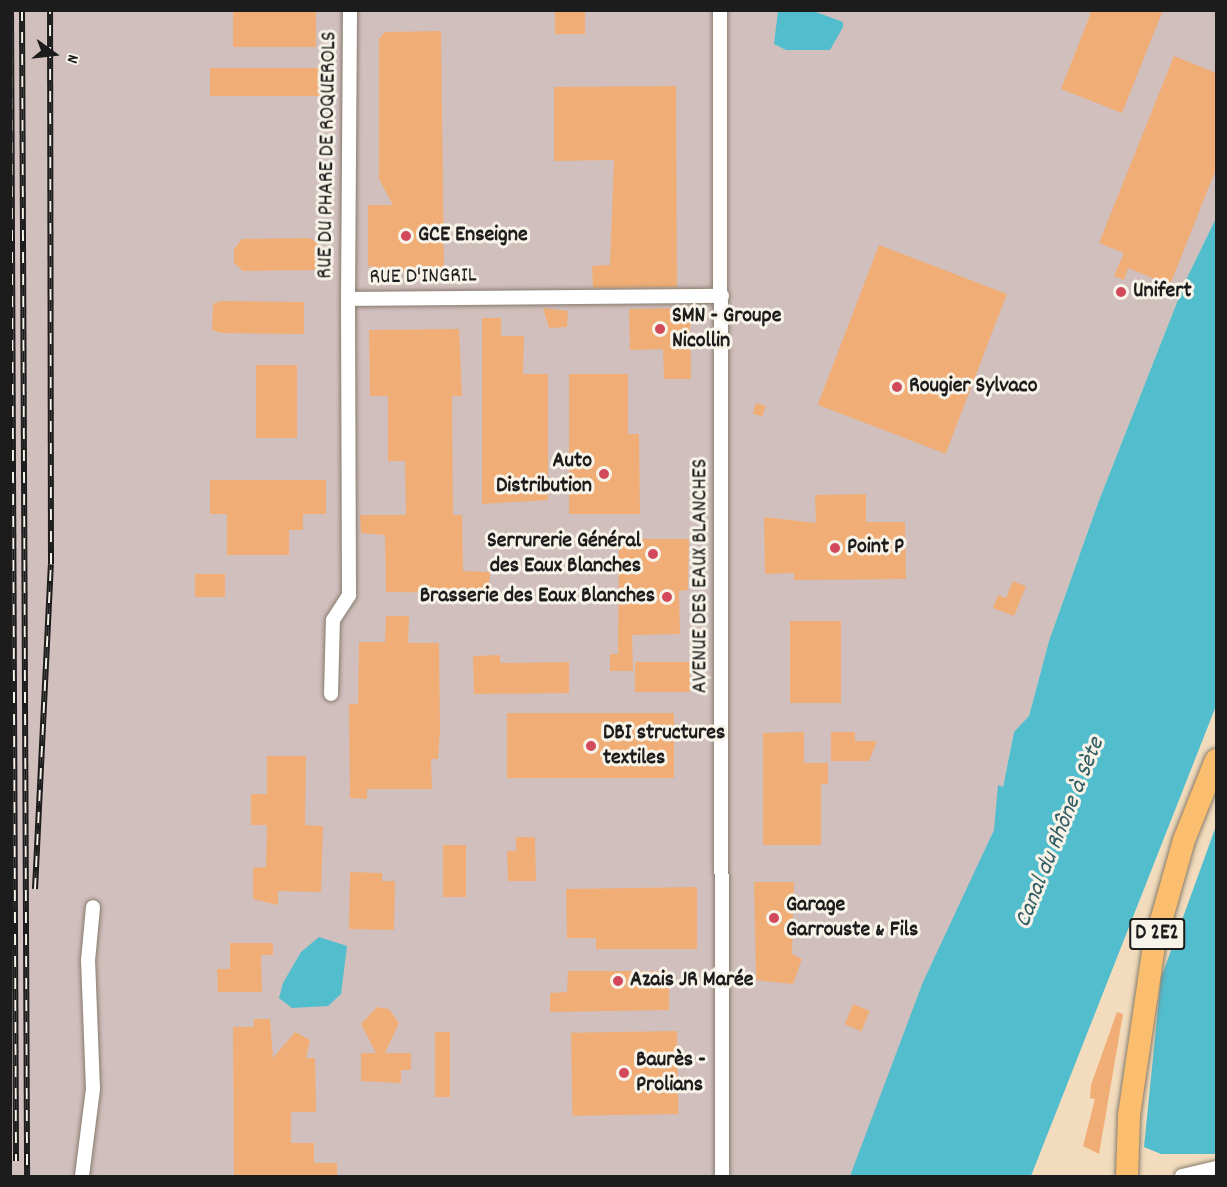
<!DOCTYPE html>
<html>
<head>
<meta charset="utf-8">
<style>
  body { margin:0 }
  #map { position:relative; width:1227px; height:1187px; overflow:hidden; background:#f2dcbd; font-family:Dekko,sans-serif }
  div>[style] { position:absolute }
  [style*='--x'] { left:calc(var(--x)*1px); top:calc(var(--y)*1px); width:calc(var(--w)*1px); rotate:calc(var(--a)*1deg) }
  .industrial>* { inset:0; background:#d1bfbe }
  .water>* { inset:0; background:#52bdcd }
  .building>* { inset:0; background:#f0ae76; transform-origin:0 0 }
  .roads { filter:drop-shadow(0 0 2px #877c6c) drop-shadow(0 0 2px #877c6c) }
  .street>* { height:14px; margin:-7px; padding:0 7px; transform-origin:7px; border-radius:7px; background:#fff }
  .primary>* { height:22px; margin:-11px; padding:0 11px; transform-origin:11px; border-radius:11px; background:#fbbd6e }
  .rail>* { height:6px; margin-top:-3px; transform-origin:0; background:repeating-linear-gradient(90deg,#f7f3e8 0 11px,#1c1c1c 0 22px); box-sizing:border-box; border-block:2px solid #1c1c1c }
  .dots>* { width:16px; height:16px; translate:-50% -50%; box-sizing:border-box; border:3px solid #f7f3e8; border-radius:50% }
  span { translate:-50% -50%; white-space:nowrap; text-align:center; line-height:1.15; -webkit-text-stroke:6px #f7f3e8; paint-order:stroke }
  .shield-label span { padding:2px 4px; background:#f7f3e8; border:2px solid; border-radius:4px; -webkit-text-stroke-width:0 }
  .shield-label { font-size:21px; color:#1c1c1c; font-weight:700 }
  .street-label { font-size:22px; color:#1c1c1c }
  .poi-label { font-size:22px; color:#1c1c1c; font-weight:700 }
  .left { translate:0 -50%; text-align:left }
  .right { translate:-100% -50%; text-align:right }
  .water-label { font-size:24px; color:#325c63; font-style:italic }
  .frame { position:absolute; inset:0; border:12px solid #1c1c1c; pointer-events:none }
  .north { position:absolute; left:24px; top:24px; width:60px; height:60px; -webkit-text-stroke:4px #f7f3e8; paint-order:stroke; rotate:105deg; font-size:16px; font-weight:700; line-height:24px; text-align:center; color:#1c1c1c }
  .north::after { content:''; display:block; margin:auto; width:21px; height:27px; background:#1c1c1c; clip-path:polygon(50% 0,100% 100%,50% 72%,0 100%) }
</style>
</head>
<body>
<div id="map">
  <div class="industrial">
    <i style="clip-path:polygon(10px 11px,1216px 11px,1216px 218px,1185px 282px,1098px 503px,1049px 641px,1029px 716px,1014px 732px,994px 830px,850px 1176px,11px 1176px)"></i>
  </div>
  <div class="water">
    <i style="clip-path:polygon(778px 11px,813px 11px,843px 22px,843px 27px,830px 50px,786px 50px,774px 44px)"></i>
    <i style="clip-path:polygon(1216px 218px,1216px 706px,1031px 1176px,850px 1176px,923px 982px,994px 830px,998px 785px,1003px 787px,1014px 732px,1029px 716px,1049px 641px,1098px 503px,1185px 282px)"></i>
    <i style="clip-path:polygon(1216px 826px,1216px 1154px,1161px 1154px,1144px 1147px,1161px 978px)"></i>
    <i style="clip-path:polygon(319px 937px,347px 946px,341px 994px,328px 1006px,292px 1008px,279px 998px,283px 983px,301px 952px)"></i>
  </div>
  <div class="building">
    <i style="left:233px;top:10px;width:83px;height:37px"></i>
    <i style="left:555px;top:10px;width:30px;height:24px"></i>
    <i style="clip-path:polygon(1092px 10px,1163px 10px,1122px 113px,1061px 89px)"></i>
    <i style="clip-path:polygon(441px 31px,444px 270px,375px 273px,375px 267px,368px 266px,368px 205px,393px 205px,379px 179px,379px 39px,385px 32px)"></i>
    <i style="clip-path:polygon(1174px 56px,1216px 73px,1216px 169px,1170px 285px,1128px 268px,1124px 280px,1114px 276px,1124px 253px,1099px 243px)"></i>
    <i style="left:320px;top:68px;width:28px;height:110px;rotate:90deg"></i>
    <i style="clip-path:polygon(676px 86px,677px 287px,593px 288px,592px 266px,610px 265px,614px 160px,554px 161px,554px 87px)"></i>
    <i style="clip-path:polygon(310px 238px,323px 248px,322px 262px,314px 270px,243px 271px,234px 263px,234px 249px,242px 239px)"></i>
    <i style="left:879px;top:245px;width:137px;height:171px;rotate:21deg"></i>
    <i style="clip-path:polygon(221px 301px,304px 302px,304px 334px,221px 333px,212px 330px,213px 304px)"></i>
    <i style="clip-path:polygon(543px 308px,568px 311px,567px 327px,549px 328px)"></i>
    <i style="clip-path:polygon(690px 308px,691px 379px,664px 379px,663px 349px,630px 350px,629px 309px)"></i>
    <i style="clip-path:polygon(482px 318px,501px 318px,501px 336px,524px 336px,523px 374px,548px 374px,548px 500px,482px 504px)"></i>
    <i style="clip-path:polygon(459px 329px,462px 396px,452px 396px,453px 515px,462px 515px,463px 571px,490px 572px,489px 593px,386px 592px,385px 535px,361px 533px,360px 515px,406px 515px,405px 461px,388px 461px,388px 396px,370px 396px,369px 330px)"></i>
    <i style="left:256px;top:365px;width:41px;height:73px"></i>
    <i style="clip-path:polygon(569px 374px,628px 374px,628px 434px,639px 434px,640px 514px,569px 514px)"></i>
    <i style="left:756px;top:403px;width:10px;height:11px;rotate:17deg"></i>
    <i style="clip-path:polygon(210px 480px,326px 480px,326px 514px,303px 514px,303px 530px,289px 530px,289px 555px,227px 555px,227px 514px,210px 514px)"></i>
    <i style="clip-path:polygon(866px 494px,866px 522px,905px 522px,906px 579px,794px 580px,794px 573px,765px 574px,764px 517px,816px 523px,815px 495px)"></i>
    <i style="clip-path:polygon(619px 539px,689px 539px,688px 590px,679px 591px,680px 634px,632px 635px,633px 671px,610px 671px,610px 654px,618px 654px)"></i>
    <i style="left:195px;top:574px;width:30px;height:23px"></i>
    <i style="clip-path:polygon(1013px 581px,1026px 586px,1014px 616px,993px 608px,998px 595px,1006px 598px)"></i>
    <i style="clip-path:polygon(386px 616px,409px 616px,408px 643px,439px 643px,440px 731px,438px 759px,431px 759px,432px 789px,367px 789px,367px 799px,350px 798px,349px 704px,358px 704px,359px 642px,385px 642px)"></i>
    <i style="left:790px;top:621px;width:51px;height:82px"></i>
    <i style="clip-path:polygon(500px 655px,500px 663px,569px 662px,569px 693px,474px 694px,473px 656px)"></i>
    <i style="left:635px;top:662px;width:55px;height:30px"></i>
    <i style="left:674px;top:713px;width:65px;height:167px;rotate:90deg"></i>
    <i style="clip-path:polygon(804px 732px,804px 763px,828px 763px,828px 784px,821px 784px,821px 845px,763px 845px,763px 733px)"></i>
    <i style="clip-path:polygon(831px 732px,855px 732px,855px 741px,877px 741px,869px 761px,831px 761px)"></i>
    <i style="clip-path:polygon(267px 756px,306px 756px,305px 825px,323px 826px,321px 892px,278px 891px,278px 905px,253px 899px,253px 868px,266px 867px,267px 825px,251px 825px,251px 794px,267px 794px)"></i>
    <i style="clip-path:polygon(516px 837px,535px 837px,536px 881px,508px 881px,507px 851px,516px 851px)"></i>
    <i style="left:466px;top:845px;width:52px;height:23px;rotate:90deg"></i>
    <i style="clip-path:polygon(350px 872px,382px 873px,382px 881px,395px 881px,394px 930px,349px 929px)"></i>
    <i style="clip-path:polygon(754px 882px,794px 882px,792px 954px,802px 959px,793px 984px,756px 980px)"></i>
    <i style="clip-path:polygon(697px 887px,697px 949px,596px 949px,596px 938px,567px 938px,566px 889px)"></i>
    <i style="clip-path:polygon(230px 943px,273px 943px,273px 955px,261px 955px,262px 992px,218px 992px,217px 969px,230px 969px)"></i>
    <i style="clip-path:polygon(568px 971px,669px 971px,669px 1010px,550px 1012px,550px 993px,567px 992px)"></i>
    <i style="left:853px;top:1004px;width:18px;height:22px;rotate:22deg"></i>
    <i style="clip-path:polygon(377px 1007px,389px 1009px,399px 1023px,385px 1053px,411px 1053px,411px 1070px,401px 1070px,401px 1083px,361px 1081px,361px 1053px,376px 1053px,361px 1024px)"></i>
    <i style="clip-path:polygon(1117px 1012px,1123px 1014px,1099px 1154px,1083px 1146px,1095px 1099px,1090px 1098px,1091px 1085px)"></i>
    <i style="clip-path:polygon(254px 1019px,270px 1019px,273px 1058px,295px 1032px,310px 1040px,306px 1058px,315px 1058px,316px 1112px,291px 1112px,291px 1143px,314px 1143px,314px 1163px,337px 1163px,337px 1176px,234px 1176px,233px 1027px,254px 1027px)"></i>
    <i style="left:677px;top:1031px;width:83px;height:106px;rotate:89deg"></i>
    <i style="left:435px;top:1032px;width:15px;height:65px"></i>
  </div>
  <div class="roads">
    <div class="street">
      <i style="--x:720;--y:10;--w:1166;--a:89.9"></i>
      <i style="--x:348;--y:299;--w:289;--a:-89.6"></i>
      <i style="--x:331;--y:694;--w:74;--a:-88.5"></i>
      <i style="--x:333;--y:620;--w:30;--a:-57"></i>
      <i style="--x:349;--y:595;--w:296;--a:-90.2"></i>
      <i style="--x:348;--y:299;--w:374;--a:-0.5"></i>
      <i style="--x:82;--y:1176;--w:88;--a:-82.8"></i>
      <i style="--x:93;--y:1089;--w:128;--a:-92.2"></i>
      <i style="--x:88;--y:961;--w:54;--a:-84.7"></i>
      <i style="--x:1182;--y:1176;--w:35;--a:-13"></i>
    </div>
    <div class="primary">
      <i style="--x:1127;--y:1176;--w:61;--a:-88.1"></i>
      <i style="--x:1129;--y:1115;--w:171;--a:-81.6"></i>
      <i style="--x:1154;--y:946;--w:110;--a:-74.2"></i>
      <i style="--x:1184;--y:840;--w:86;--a:-68.2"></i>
    </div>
  </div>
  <div class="rail">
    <i style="--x:11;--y:10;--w:1151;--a:89.75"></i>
    <i style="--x:22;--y:10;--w:1166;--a:89.75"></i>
    <i style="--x:35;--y:889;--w:325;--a:-87.2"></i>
    <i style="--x:51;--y:564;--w:554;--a:-90.1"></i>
  </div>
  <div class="dots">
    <i style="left:406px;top:236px;background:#d1495b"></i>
    <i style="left:1121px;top:292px;background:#d1495b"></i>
    <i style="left:660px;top:329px;background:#d1495b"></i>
    <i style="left:897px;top:387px;background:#d1495b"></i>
    <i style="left:604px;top:474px;background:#d1495b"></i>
    <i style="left:835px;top:548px;background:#d1495b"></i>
    <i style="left:653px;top:554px;background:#d1495b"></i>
    <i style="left:667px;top:597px;background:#d1495b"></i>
    <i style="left:591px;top:746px;background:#d1495b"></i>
    <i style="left:774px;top:918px;background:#d1495b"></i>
    <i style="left:618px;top:981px;background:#d1495b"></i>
    <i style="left:624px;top:1073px;background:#d1495b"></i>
  </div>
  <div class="shield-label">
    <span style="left:1157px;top:934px">D 2E2</span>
  </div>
  <div class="street-label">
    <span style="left:328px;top:155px;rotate:-89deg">RUE DU PHARE DE ROQUEROLS</span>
    <span style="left:423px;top:277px;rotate:-1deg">RUE D'INGRIL</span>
    <span style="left:701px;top:576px;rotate:-90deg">AVENUE DES EAUX BLANCHES</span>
  </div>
  <div class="poi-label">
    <span class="left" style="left:418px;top:236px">GCE Enseigne</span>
    <span class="left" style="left:1133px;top:292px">Unifert</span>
    <span class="left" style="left:672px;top:329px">SMN - Groupe<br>Nicollin</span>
    <span class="left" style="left:909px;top:387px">Rougier Sylvaco</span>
    <span class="right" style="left:592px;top:474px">Auto<br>Distribution</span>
    <span class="right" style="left:641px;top:554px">Serrurerie Général<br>des Eaux Blanches</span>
    <span class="left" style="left:847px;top:548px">Point P</span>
    <span class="right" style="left:655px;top:597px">Brasserie des Eaux Blanches</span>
    <span class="left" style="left:603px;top:746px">DBI structures<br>textiles</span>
    <span class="left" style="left:786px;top:918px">Garage<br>Garrouste &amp; Fils</span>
    <span class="left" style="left:630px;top:981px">Azais JR Marée</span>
    <span class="left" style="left:636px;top:1073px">Baurès -<br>Prolians</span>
  </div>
  <div class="water-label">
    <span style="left:1061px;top:833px;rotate:-68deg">Canal du Rhône à Sète</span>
  </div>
  <div class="frame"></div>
  <div class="north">N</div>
</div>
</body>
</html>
